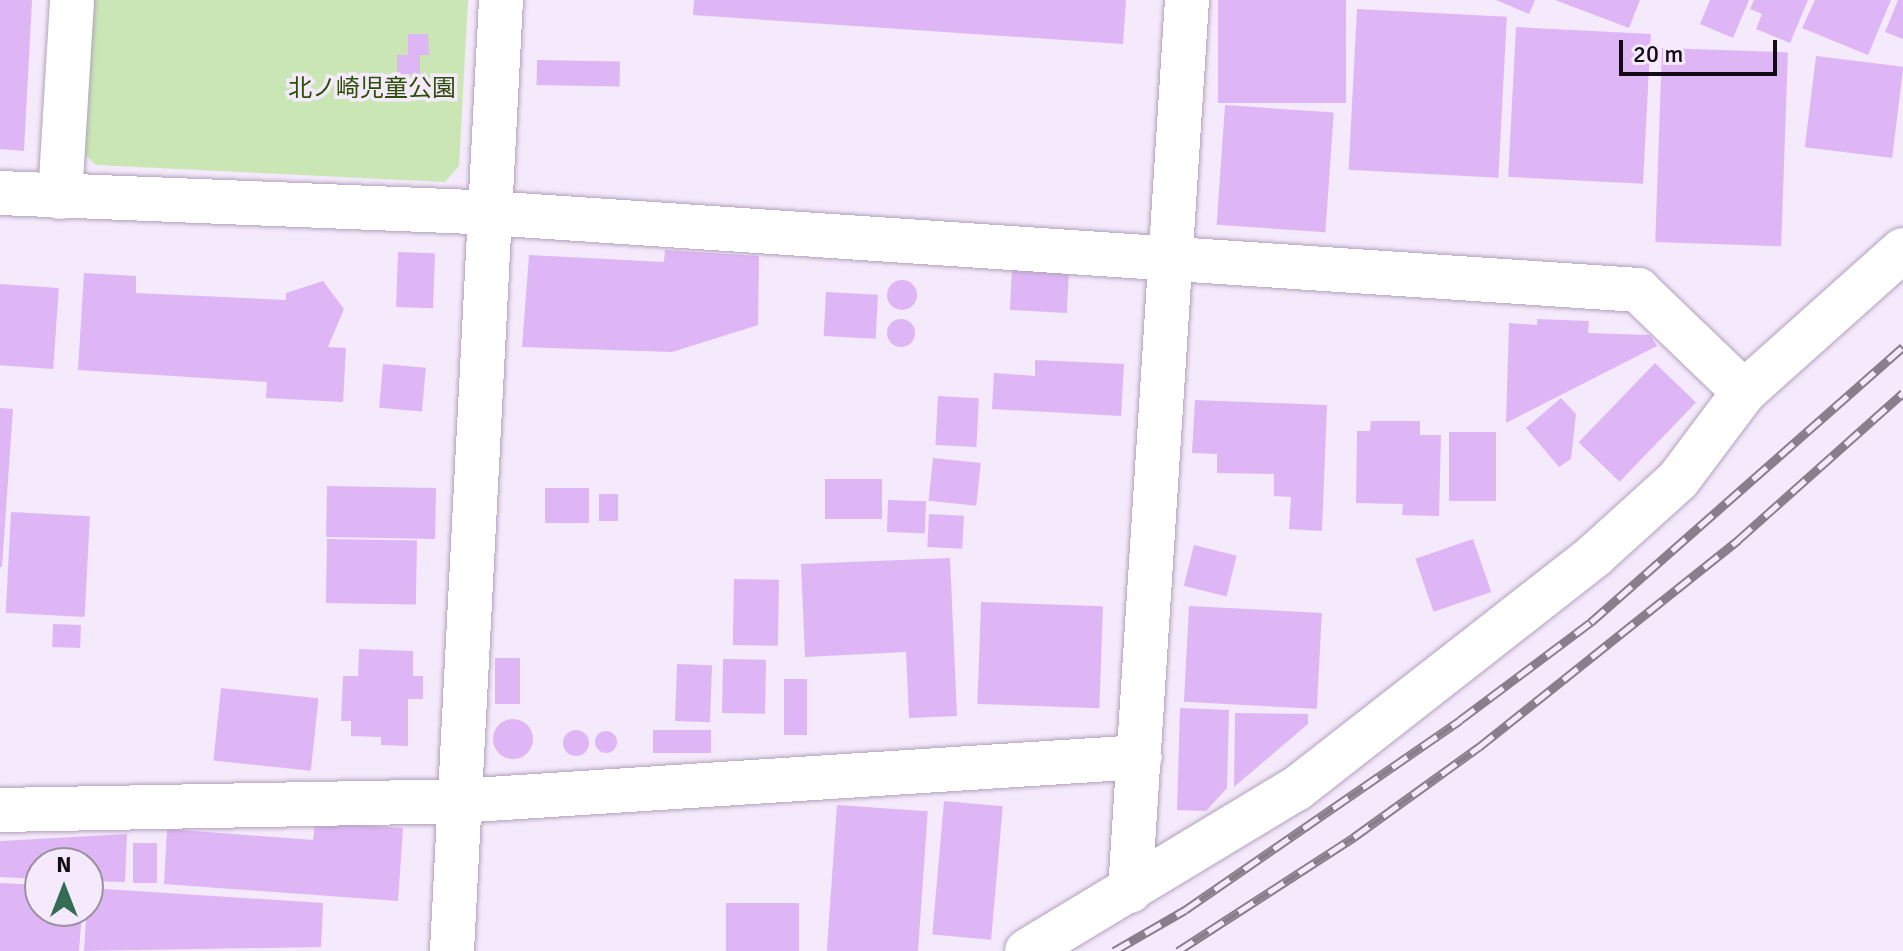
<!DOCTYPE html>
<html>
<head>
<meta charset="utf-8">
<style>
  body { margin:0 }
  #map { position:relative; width:1903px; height:951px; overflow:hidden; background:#f5eafb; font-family:Signika,"Noto Sans JP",sans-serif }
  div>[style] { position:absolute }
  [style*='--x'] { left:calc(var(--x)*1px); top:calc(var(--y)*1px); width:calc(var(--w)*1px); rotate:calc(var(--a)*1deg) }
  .green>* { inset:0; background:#c9e6b4 }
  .building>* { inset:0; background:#deb6f6; transform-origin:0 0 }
  .round { border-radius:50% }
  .roads { filter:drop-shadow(0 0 2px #b2a1bc) drop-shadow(0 0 2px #b2a1bc) }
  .street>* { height:44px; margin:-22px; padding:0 22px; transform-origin:22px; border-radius:22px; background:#fff }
  .rail>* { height:9px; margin-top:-4.5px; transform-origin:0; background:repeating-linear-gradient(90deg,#f5eafb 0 18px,#887f8c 0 36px); box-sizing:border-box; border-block:2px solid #887f8c }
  span { translate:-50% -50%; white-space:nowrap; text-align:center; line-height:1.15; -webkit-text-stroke:7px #f5eafb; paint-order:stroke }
  .park-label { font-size:24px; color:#2d4e08 }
  .north { position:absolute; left:24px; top:847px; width:80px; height:80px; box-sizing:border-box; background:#f5eafb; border:2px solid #9a919f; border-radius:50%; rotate:0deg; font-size:22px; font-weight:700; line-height:32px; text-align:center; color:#120c15 }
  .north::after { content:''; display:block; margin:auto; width:28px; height:36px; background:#356c54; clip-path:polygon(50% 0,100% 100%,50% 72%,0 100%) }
  .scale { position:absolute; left:1619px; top:40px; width:158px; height:36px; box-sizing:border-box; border:4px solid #120c15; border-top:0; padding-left:10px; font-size:24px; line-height:28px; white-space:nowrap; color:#120c15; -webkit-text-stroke:6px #f5eafb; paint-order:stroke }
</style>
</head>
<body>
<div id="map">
  <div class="green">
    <i style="clip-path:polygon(85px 0,468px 0,459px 166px,445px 182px,96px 165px,77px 148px)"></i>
  </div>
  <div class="building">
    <i style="clip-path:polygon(0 0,32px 0,24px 151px,0 149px)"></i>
    <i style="clip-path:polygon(694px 0,1126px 0,1123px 44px,693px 15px)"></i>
    <i style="left:1218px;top:0;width:128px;height:103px"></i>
    <i style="clip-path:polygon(1496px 0,1535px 0,1529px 14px)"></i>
    <i style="clip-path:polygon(1555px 0,1640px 0,1629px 28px)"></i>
    <i style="clip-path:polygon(1710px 0,1749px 0,1733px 38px,1700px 24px)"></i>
    <i style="clip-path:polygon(1754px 0,1808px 0,1790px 43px,1756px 29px,1762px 14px,1750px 9px)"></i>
    <i style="clip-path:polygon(1815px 0,1891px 0,1868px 55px,1802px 28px)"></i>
    <i style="clip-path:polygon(1898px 0,1903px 0,1903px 39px,1885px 32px)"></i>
    <i style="left:1357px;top:9px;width:150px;height:161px;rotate:3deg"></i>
    <i style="left:1516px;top:27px;width:135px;height:150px;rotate:3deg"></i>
    <i style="clip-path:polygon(408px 34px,428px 34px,429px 55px,420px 55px,420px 74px,397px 75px,397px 55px,408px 55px)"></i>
    <i style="left:1662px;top:48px;width:126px;height:194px;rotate:2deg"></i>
    <i style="left:1816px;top:56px;width:88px;height:92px;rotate:7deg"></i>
    <i style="left:537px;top:60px;width:83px;height:25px;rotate:1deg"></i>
    <i style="left:1225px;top:105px;width:109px;height:120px;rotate:4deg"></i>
    <i style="clip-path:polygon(665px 250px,759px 256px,758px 325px,672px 352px,522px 347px,529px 255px,664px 262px)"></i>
    <i style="left:398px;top:252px;width:37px;height:55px;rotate:2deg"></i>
    <i style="left:1012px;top:269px;width:57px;height:41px;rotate:3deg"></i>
    <i style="clip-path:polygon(84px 273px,136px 276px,136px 293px,286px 300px,286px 293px,323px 281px,344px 309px,328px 347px,346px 348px,343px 402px,266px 398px,267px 382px,78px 370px)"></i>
    <i class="round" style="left:887px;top:280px;width:30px;height:30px"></i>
    <i style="left:0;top:284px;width:59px;height:81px;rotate:4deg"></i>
    <i style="left:826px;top:292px;width:52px;height:44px;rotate:3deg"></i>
    <i class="round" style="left:887px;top:319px;width:28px;height:28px"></i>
    <i style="clip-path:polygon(1537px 319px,1589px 321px,1588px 333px,1650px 335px,1657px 346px,1506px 423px,1509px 323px,1537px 325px)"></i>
    <i style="clip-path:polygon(1035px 360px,1124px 364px,1121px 416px,992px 409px,994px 373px,1035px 376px)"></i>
    <i style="left:1655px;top:363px;width:57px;height:110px;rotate:44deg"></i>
    <i style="left:383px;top:364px;width:43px;height:44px;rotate:5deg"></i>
    <i style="left:938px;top:396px;width:41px;height:49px;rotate:3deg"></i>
    <i style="clip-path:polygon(1561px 398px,1576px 414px,1571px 459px,1559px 467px,1526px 428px)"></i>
    <i style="clip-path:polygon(1195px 400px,1327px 405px,1322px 531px,1289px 529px,1291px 497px,1274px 496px,1274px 474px,1217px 473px,1217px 454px,1192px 453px)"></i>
    <i style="clip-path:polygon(0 408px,13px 409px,2px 567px,0 567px)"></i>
    <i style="clip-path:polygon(1371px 421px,1420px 421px,1420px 435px,1441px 435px,1439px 516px,1402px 515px,1403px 504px,1356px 503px,1357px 431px,1370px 431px)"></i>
    <i style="left:1449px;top:432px;width:47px;height:69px"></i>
    <i style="left:933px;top:458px;width:48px;height:43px;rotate:6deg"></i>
    <i style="left:825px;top:479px;width:57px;height:40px"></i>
    <i style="left:327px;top:486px;width:109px;height:51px;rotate:1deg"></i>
    <i style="left:545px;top:488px;width:44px;height:35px"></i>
    <i style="left:599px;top:494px;width:19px;height:27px"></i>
    <i style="left:888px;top:500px;width:38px;height:32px;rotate:2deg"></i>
    <i style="left:11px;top:512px;width:79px;height:101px;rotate:3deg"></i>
    <i style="left:929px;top:514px;width:35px;height:33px;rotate:3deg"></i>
    <i style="left:327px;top:539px;width:90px;height:64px;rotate:1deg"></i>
    <i style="left:1473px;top:539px;width:56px;height:61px;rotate:71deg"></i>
    <i style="left:1194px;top:545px;width:44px;height:42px;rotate:14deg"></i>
    <i style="clip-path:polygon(950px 558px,957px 716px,909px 718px,906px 652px,805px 657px,801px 564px)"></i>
    <i style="left:734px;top:579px;width:45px;height:66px;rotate:1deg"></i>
    <i style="left:981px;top:602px;width:122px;height:102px;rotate:2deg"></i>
    <i style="left:1189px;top:606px;width:133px;height:96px;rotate:3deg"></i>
    <i style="left:53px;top:624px;width:28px;height:23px;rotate:2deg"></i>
    <i style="clip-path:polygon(359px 649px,413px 651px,413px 676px,423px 676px,423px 699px,408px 699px,408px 746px,381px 745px,381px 737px,351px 736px,351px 721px,341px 721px,343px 676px,358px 676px)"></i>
    <i style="left:495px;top:658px;width:25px;height:46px"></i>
    <i style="left:723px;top:659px;width:43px;height:54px;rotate:1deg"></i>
    <i style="left:677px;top:664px;width:35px;height:57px;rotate:2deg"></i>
    <i style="left:784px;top:679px;width:23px;height:56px"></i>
    <i style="left:221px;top:688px;width:98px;height:73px;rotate:6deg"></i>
    <i style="clip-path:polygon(1180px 708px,1229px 710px,1227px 788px,1206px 811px,1177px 810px)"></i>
    <i style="clip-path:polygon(1235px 713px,1308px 714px,1308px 724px,1234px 787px)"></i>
    <i class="round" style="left:493px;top:719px;width:40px;height:40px"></i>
    <i style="left:653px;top:730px;width:58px;height:23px"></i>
    <i class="round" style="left:563px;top:730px;width:26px;height:26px"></i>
    <i class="round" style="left:595px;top:731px;width:22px;height:22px"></i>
    <i style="left:944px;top:801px;width:59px;height:134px;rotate:5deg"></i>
    <i style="left:837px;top:805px;width:91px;height:146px;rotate:4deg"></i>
    <i style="clip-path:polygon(315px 822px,403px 828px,398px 901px,164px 884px,167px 829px,313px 840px)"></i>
    <i style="clip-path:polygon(127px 834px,125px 882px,88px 881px,88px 863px,40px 863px,40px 879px,0 877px,0 841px)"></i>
    <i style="left:133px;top:843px;width:24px;height:40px"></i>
    <i style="clip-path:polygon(0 883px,40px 885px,40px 911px,82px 911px,79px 951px,0 951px)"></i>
    <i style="clip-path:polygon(88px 888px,323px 903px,321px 947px,84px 951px)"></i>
    <i style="left:799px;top:903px;width:48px;height:73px;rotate:90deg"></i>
  </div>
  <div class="roads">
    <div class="street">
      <i style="--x:0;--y:193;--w:488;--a:2.3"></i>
      <i style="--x:488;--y:213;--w:1153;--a:3.83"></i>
      <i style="--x:1638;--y:290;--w:147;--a:43.9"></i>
      <i style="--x:60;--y:197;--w:197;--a:-86.5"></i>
      <i style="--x:0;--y:810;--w:458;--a:-1.1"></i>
      <i style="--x:458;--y:801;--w:683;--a:-3.69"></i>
      <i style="--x:1130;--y:891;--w:893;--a:-86.34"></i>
      <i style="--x:452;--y:951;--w:952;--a:-87.05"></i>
      <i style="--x:1027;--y:951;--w:314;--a:-31.1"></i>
      <i style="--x:1296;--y:789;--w:380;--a:-38"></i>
      <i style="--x:1595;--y:555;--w:112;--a:-42.1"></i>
      <i style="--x:1678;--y:480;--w:110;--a:-53.1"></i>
      <i style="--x:1744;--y:392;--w:213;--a:-41.8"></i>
    </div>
  </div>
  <div class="rail">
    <i style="--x:1114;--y:951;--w:82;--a:-30"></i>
    <i style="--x:1185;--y:910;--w:334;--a:-34.6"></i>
    <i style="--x:1460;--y:720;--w:164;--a:-36.8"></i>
    <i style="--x:1591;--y:622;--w:416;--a:-41.4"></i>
    <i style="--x:1178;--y:951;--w:210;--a:-32.9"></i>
    <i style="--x:1354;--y:837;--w:154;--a:-35.8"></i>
    <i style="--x:1479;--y:747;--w:332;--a:-38.6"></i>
    <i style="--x:1738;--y:540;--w:221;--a:-41.7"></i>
  </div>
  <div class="park-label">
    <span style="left:372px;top:89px">北ノ崎児童公園</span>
  </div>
  <div class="north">N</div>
  <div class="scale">20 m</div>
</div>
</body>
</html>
